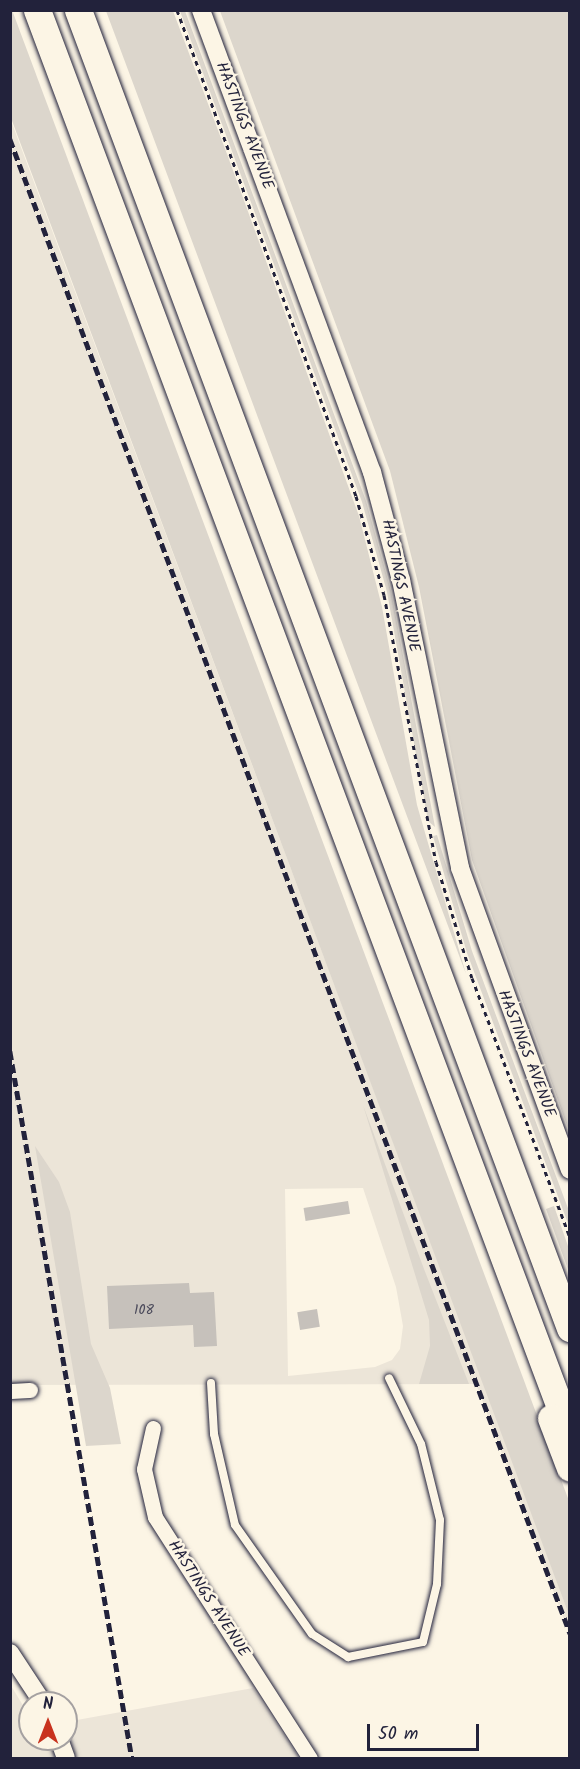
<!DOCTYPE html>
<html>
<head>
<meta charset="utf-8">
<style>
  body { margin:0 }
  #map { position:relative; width:580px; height:1769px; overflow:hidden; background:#fcf5e5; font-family:Kalam,sans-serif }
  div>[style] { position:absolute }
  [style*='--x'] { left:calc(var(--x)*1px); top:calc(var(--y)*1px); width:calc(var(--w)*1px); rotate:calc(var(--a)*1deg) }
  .built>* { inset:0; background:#ece5d8 }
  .green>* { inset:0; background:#dcd6cc }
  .building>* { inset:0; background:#c6c1bb; transform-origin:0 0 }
  .path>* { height:3px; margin-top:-1.5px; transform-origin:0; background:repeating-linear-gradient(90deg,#22223b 0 4.5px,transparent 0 9px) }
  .roads { filter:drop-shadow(0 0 2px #22223b) drop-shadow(0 0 2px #22223b) }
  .service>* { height:8px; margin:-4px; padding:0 4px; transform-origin:4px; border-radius:4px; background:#fcf5e5 }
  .minor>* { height:15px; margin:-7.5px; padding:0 7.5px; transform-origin:7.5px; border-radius:7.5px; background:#fcf5e5 }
  .tertiary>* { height:18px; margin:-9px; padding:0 9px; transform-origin:9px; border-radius:9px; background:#fcf5e5 }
  .motorway>* { height:27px; margin:-13.5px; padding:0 13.5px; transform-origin:13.5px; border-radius:13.5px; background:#fcf5e5 }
  .rail>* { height:4.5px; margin-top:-2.25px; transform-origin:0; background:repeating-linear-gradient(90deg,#22223b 0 9px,transparent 0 13.5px) }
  span { translate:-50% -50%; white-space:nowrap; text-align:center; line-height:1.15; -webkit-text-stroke:5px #fcf5e5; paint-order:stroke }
  .number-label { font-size:14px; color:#4b4a5b }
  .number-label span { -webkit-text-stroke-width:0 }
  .street-label { font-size:16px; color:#22223b }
  .frame { position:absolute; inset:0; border:12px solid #22223b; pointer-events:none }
  .north { position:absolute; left:18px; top:1691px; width:60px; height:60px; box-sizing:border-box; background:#fcf5e5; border:2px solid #a5a1a1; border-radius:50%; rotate:0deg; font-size:16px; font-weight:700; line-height:24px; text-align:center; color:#22223b }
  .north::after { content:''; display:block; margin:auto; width:21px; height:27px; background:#c8321e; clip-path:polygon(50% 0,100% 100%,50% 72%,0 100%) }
  .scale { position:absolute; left:367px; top:1724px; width:112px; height:27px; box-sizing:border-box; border:3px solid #22223b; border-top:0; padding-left:8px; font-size:18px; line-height:21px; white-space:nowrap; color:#22223b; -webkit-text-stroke:4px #fcf5e5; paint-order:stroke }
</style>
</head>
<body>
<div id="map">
  <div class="built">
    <i style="clip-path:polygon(evenodd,10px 118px,532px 1513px,569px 1615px,569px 1633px,476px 1384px,11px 1385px,10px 118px,363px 1188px,396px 1287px,403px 1326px,400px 1349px,392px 1360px,375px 1367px,288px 1376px,285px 1189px,363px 1188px)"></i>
    <i style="clip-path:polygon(10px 1684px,30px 1717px,30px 1739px,66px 1739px,66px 1722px,253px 1688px,299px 1758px,11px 1758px)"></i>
  </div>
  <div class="green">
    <i style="clip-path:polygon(12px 10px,569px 1501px,569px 1615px,11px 118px)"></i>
    <i style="clip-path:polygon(106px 11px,173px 11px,227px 154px,359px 516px,382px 607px,417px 805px,466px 974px)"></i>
    <i style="clip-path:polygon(180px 11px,185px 11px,366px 501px,391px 591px,435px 827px,428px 821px,387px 592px,362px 502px)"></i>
    <i style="clip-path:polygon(220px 11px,569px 11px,569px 1131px,472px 860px,419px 587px,390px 471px)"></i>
    <i style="clip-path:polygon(437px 835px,472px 951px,569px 1211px,569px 1226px,467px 953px,433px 836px)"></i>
    <i style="clip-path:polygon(363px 1105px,424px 1269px,469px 1384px,419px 1384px,430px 1346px,429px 1320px)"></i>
    <i style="clip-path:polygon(35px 1146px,59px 1182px,70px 1212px,91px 1344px,110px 1388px,121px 1444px,86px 1446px)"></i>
    <i style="clip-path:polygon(554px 1206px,569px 1249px,569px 1272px,546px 1209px)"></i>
  </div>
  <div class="building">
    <i style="left:348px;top:1201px;width:13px;height:45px;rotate:81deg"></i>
    <i style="clip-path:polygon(189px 1283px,190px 1293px,214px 1292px,217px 1346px,194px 1347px,193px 1325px,109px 1329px,107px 1286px)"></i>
    <i style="left:317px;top:1309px;width:18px;height:20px;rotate:81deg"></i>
  </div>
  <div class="path">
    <i style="--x:177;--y:10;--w:518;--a:69.78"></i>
    <i style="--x:356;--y:496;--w:103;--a:74.2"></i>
    <i style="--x:384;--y:595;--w:272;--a:79"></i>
    <i style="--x:436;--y:862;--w:121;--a:72.8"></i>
    <i style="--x:472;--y:978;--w:277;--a:69.3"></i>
  </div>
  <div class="roads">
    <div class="service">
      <i style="--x:211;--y:1383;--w:51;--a:86.6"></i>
      <i style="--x:214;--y:1434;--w:93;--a:77"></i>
      <i style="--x:235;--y:1525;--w:133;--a:54.8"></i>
      <i style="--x:312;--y:1634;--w:43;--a:32.6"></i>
      <i style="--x:348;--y:1657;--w:76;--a:-11.3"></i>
      <i style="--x:423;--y:1642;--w:60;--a:-76.4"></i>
      <i style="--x:437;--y:1584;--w:64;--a:-87.3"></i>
      <i style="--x:440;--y:1520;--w:78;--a:-104"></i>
      <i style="--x:421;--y:1444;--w:73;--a:-115.9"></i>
    </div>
    <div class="minor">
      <i style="--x:10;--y:1391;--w:20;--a:-3"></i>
      <i style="--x:153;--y:1428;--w:42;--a:102.4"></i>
      <i style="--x:144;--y:1469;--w:49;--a:77.1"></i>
      <i style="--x:155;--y:1517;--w:287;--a:57.3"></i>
    </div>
    <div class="tertiary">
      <i style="--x:201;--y:10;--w:493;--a:69.7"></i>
      <i style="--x:372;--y:472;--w:112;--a:75"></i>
      <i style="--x:401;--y:580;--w:294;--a:78.4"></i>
      <i style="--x:460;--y:868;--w:321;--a:70"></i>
      <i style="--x:10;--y:1653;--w:60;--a:56.6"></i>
      <i style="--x:59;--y:1739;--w:20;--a:70"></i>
    </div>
    <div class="motorway">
      <i style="--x:37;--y:10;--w:1520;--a:69.48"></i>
      <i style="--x:78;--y:10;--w:1407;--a:69.53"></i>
      <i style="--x:551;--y:1418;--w:53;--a:69.2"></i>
    </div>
  </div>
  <div class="rail">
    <i style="--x:10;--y:139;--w:1596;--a:69.45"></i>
    <i style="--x:10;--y:1051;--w:717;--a:80.21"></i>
  </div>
  <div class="number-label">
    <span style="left:144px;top:1310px">108</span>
  </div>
  <div class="street-label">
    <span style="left:244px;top:126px;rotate:69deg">HASTINGS AVENUE</span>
    <span style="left:400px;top:586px;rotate:78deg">HASTINGS AVENUE</span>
    <span style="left:526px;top:1054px;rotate:69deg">HASTINGS AVENUE</span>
    <span style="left:208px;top:1599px;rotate:57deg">HASTINGS AVENUE</span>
  </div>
  <div class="frame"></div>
  <div class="north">N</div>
  <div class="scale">50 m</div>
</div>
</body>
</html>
